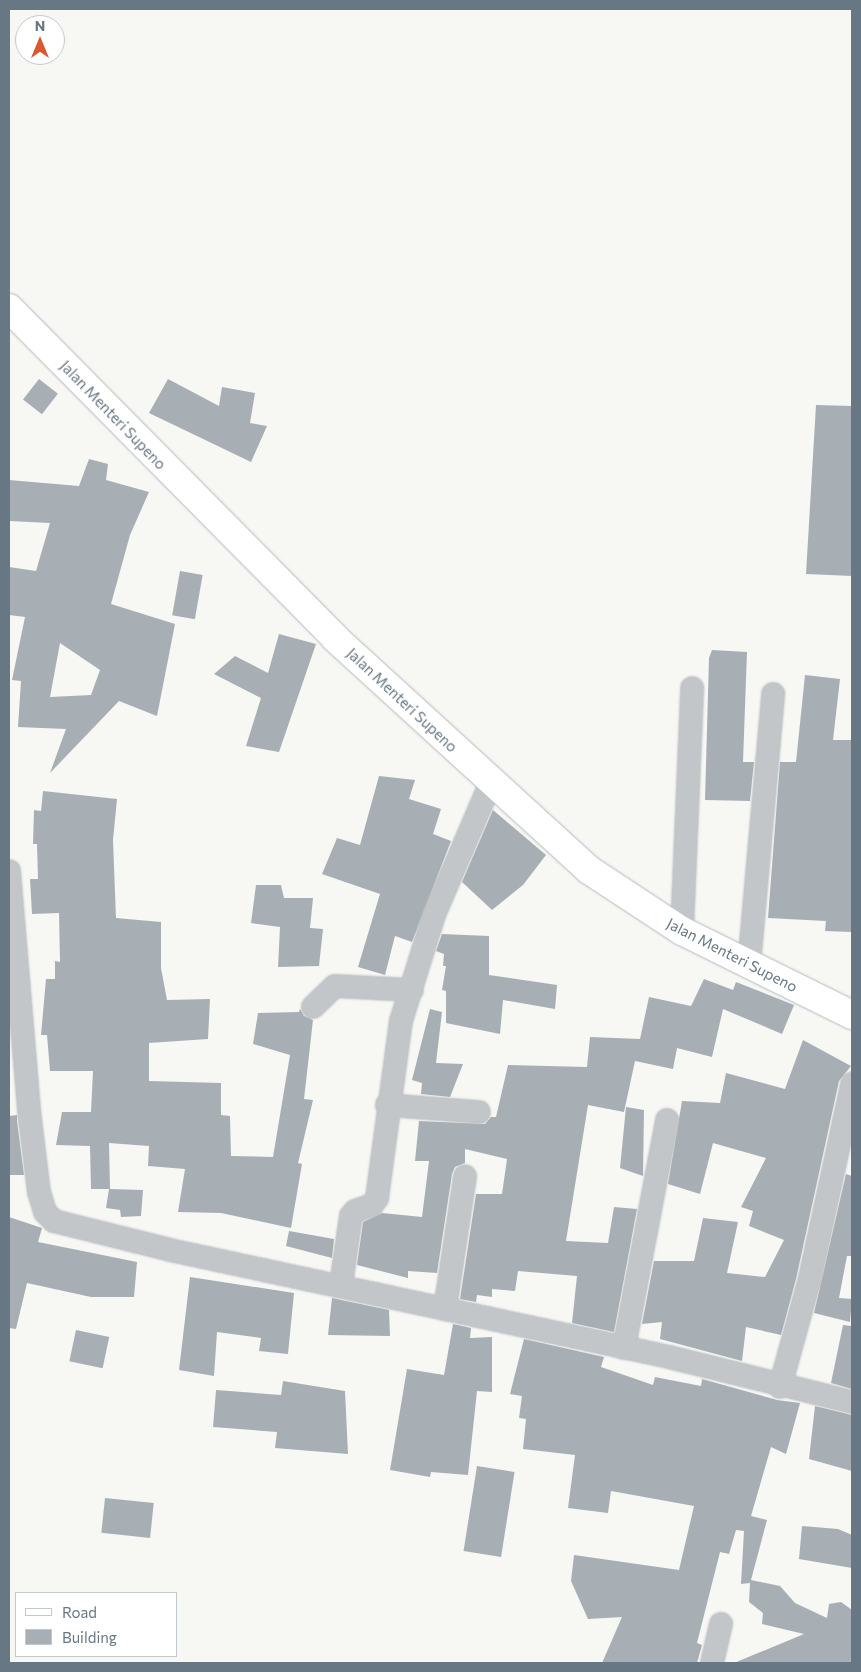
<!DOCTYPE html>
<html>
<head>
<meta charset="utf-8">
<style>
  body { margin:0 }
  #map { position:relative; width:861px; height:1672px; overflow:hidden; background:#f7f7f4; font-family:Commissioner,sans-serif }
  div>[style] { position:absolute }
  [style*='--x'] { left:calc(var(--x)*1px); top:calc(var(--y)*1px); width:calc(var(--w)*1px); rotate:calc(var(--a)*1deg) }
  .building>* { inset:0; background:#a7afb5; transform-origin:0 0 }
  .roads { filter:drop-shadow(0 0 1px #b5babe) drop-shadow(0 0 1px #b5babe) }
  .street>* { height:22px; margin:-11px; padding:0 11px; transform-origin:11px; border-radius:11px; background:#c2c6c9 }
  .secondary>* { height:28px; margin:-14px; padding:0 14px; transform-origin:14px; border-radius:14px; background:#fff }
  span { translate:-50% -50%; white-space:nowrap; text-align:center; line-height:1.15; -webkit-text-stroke:5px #fff; paint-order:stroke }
  .street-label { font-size:15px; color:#677784 }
  .frame { position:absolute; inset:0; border:10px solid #677784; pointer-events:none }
  .legend { position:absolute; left:15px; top:1592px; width:162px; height:65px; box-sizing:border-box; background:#fff; border:1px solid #c2c9ce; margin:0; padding:6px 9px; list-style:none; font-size:15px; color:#677784 }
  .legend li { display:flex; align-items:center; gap:10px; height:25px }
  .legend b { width:25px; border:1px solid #c2c9ce }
  .north { position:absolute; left:15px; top:15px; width:50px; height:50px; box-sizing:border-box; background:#fff; border:1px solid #c2c9ce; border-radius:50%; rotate:0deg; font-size:14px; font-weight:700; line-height:20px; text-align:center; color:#677784 }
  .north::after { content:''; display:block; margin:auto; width:18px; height:22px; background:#de562d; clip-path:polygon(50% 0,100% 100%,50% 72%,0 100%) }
</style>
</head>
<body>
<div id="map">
  <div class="building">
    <i style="left:39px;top:379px;width:24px;height:26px;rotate:38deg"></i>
    <i style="clip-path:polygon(168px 379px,219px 406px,222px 387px,255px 393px,250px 423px,267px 426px,251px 462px,149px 413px)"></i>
    <i style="clip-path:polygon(816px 405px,852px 406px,852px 576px,806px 574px)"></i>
    <i style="clip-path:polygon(evenodd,89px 459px,108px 464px,106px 480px,149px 492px,130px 535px,111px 604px,175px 624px,157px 716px,119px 701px,50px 773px,66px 729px,18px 727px,21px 681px,12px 680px,25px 617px,9px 615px,9px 567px,36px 571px,50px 523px,9px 521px,9px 480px,79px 486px,89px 459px,60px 643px,100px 670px,91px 695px,50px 697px,60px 643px)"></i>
    <i style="left:180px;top:571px;width:23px;height:45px;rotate:10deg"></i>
    <i style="clip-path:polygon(279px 634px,316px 644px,279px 752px,246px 746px,261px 698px,214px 674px,235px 656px,268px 673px)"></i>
    <i style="clip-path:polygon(712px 650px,747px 652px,743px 762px,754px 762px,750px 801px,705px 800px,709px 658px)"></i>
    <i style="clip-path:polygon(805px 675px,840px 679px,833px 740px,852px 740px,852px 932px,825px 931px,826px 921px,768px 918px,780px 762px,796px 762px)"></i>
    <i style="clip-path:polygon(379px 776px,415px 780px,409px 799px,441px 809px,433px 834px,451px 841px,412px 942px,395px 936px,385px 975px,358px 967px,380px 894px,322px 874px,337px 838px,360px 845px)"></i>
    <i style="clip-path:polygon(43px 791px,117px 799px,113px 840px,116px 918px,161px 922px,161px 968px,167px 1000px,210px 999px,208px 1039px,149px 1043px,149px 1081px,221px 1083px,221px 1115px,230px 1116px,231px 1156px,273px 1157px,290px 1055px,253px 1044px,258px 1013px,299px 1012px,300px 1009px,304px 1016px,313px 1020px,304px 1099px,313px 1100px,298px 1163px,302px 1164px,291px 1228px,221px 1213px,178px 1212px,185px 1169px,148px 1166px,149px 1146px,109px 1143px,110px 1189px,143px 1190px,141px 1216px,121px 1217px,120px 1210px,106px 1208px,109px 1189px,91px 1189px,90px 1146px,56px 1145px,62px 1112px,91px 1112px,93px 1071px,50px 1071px,47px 1035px,41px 1035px,46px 979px,55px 979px,55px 961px,60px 962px,59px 913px,32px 914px,30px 879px,38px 879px,37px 844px,33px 844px,34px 810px,41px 811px)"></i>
    <i style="clip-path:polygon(493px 810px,546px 855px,523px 885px,492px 910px,462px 882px)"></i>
    <i style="clip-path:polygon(256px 885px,281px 885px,284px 898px,313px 898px,310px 928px,323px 929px,319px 966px,278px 967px,280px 927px,251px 923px)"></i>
    <i style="clip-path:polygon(442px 934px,489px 936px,489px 975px,557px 985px,555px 1009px,503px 1000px,500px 1034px,446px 1023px,446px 991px,442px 990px,446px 966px,443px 966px,444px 954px,436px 951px)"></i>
    <i style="clip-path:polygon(704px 979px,733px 990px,736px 982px,794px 1005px,782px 1034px,723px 1009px,712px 1057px,677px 1048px,673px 1069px,635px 1061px,624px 1112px,588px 1105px,566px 1241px,608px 1243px,614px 1207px,637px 1209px,614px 1332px,572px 1323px,577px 1276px,518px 1271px,515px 1291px,492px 1289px,492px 1297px,477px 1295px,476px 1302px,460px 1299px,476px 1194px,502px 1194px,507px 1159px,465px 1149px,465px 1163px,455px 1167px,452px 1174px,437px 1273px,408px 1271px,408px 1278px,357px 1265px,363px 1222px,382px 1213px,422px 1217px,429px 1161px,415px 1161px,419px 1121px,485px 1124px,491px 1117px,496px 1117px,508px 1065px,587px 1067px,590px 1037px,640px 1039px,649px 997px,691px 1006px)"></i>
    <i style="clip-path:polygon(430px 1009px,442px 1012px,436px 1063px,463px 1064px,450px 1097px,421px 1094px,422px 1083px,412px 1080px)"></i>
    <i style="clip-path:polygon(803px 1040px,851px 1066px,839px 1081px,796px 1279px,781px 1335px,746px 1327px,742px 1361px,660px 1339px,662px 1322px,642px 1324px,654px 1261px,694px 1261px,703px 1218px,738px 1222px,727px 1273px,765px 1277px,784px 1240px,749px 1226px,753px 1211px,741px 1207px,766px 1158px,713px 1143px,700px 1194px,668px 1184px,682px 1101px,720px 1103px,726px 1073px,785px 1089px)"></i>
    <i style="clip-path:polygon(626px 1107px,644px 1110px,643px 1176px,620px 1168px)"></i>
    <i style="clip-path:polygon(17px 1115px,17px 1121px,24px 1175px,9px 1175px,9px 1116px)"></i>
    <i style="clip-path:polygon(846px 1174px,852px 1176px,852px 1256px,847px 1256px,839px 1298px,852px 1299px,850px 1322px,814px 1313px)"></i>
    <i style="clip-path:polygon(9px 1217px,42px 1228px,38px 1242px,137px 1262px,134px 1297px,91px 1297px,27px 1283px,16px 1329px,9px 1328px)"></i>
    <i style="clip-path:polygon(289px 1231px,334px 1239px,332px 1258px,286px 1246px)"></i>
    <i style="clip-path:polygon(190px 1277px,294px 1293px,288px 1354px,259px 1351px,261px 1338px,217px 1332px,214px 1376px,179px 1370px)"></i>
    <i style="clip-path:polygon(332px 1298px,389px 1310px,390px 1336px,328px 1335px)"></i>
    <i style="clip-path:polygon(453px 1324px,471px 1328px,470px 1338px,492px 1337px,492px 1392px,477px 1391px,468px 1475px,431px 1472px,430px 1477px,390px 1470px,407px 1369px,444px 1375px)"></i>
    <i style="clip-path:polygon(843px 1325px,852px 1326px,852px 1389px,831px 1383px)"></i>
    <i style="left:76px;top:1330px;width:34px;height:32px;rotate:12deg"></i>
    <i style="clip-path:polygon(524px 1339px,604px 1357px,601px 1367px,653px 1385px,655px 1377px,701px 1386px,702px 1379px,777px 1400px,800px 1403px,786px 1454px,771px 1447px,751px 1516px,767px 1520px,751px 1580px,780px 1586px,795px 1603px,827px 1618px,829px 1604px,841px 1602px,852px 1610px,852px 1663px,734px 1663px,804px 1634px,762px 1624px,763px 1613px,749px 1602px,750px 1583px,741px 1584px,744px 1531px,736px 1530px,729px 1554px,720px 1552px,697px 1643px,702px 1645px,697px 1663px,602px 1663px,622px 1617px,588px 1619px,571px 1581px,574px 1555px,679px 1570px,694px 1506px,611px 1491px,608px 1513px,568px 1508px,575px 1455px,523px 1449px,526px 1419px,519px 1418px,522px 1396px,510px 1394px)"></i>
    <i style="clip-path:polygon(283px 1381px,345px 1391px,348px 1454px,275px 1448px,277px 1432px,213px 1427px,216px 1390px,281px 1395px)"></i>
    <i style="clip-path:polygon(815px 1406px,852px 1415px,852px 1471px,809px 1459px)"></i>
    <i style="left:477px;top:1466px;width:38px;height:86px;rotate:9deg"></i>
    <i style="left:105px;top:1498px;width:49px;height:35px;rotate:6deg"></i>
    <i style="clip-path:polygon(802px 1526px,838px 1529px,852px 1535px,852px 1568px,799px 1559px)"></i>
  </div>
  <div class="roads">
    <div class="street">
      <i style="--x:9;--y:871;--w:249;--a:85.2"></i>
      <i style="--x:30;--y:1119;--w:74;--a:83"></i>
      <i style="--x:39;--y:1192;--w:21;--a:73"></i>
      <i style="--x:45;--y:1212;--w:13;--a:45"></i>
      <i style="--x:54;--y:1221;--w:120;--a:14"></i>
      <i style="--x:170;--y:1250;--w:510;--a:12.1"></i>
      <i style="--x:669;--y:1357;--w:188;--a:13.8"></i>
      <i style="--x:682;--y:931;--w:243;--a:-87.6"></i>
      <i style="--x:749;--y:965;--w:272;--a:-84.9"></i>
      <i style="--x:313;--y:1007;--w:30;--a:-44"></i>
      <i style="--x:335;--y:986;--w:77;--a:3"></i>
      <i style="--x:387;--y:1105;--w:92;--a:4.4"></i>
      <i style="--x:341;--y:1285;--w:70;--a:-81.8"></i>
      <i style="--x:351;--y:1216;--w:6;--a:-51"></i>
      <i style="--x:355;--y:1211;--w:18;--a:-19"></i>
      <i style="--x:372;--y:1205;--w:9;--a:-54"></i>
      <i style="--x:377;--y:1198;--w:179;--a:-82.3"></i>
      <i style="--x:401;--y:1021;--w:111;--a:-72.7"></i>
      <i style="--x:434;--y:915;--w:145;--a:-66.8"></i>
      <i style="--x:445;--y:1309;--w:134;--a:-81.4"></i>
      <i style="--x:624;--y:1348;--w:232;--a:-79.3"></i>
      <i style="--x:780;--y:1387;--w:109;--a:-74.6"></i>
      <i style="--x:809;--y:1282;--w:203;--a:-77.7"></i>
      <i style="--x:712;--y:1663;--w:40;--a:-77"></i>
    </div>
    <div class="secondary">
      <i style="--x:9;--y:308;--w:464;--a:45.3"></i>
      <i style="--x:335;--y:638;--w:344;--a:42.4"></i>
      <i style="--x:589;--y:870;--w:111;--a:33.3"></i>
      <i style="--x:682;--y:931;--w:190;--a:26.3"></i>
    </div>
  </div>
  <div class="street-label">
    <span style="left:113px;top:415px;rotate:46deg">Jalan Menteri Supeno</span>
    <span style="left:402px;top:700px;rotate:43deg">Jalan Menteri Supeno</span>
    <span style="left:732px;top:955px;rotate:27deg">Jalan Menteri Supeno</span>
  </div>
  <div class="frame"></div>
  <ul class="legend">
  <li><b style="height:6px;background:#fff"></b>Road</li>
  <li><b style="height:14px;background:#a7afb5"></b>Building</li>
  </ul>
  <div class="north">N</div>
</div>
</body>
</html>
